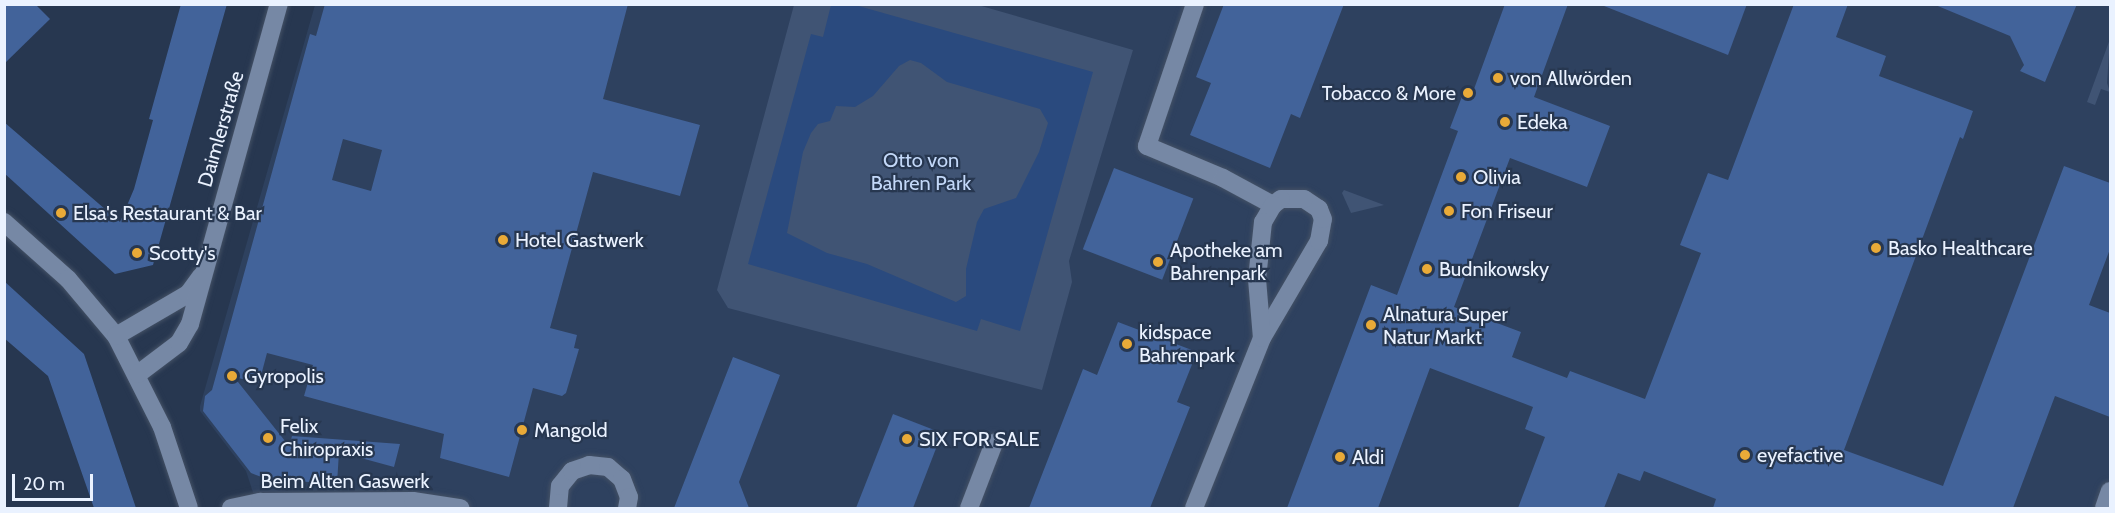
<!DOCTYPE html>
<html>
<head>
<meta charset="utf-8">
<style>
  body { margin:0 }
  #map { position:relative; width:2115px; height:513px; overflow:hidden; background:#273750; font-family:Cabin,sans-serif }
  div>[style] { position:absolute }
  [style*='--x'] { left:calc(var(--x)*1px); top:calc(var(--y)*1px); width:calc(var(--w)*1px); rotate:calc(var(--a)*1deg) }
  .built>* { inset:0; background:#2e415f }
  .green>* { inset:0; background:#405474 }
  .water>* { inset:0; background:#2a4a7e }
  .building>* { inset:0; background:#42639a; transform-origin:0 0 }
  .roads { filter:drop-shadow(0 0 2px #445165) drop-shadow(0 0 2px #445165) }
  .minor>* { height:18px; margin:-9px; padding:0 9px; transform-origin:9px; border-radius:9px; background:#7688a5 }
  .dots>* { width:16px; height:16px; translate:-50% -50%; box-sizing:border-box; border:3px solid #273750; border-radius:50% }
  span { translate:-50% -50%; white-space:nowrap; text-align:center; line-height:1.15; -webkit-text-stroke:4.5px #273750; paint-order:stroke }
  .poi-label { font-size:20px; color:#eaf2ff }
  .left { translate:0 -50%; text-align:left }
  .right { translate:-100% -50%; text-align:right }
  .street-label { font-size:20px; color:#eaf2ff }
  .park-label { font-size:20px; color:#c3d8f8 }
  .frame { position:absolute; inset:0; border:6px solid #eaf2ff; pointer-events:none }
  .scale { position:absolute; left:12px; top:474px; width:81px; height:27px; box-sizing:border-box; border:3px solid #eaf2ff; border-top:0; padding-left:8px; font-size:18px; line-height:21px; white-space:nowrap; color:#eaf2ff; -webkit-text-stroke:4px #273750; paint-order:stroke }
</style>
</head>
<body>
<div id="map">
  <div class="built">
    <i style="clip-path:polygon(315px 5px,2110px 5px,2110px 508px,258px 508px,246px 471px,200px 411px,200px 406px)"></i>
  </div>
  <div class="green">
    <i style="clip-path:polygon(794px 5px,978px 5px,1133px 50px,1069px 261px,1072px 282px,1042px 390px,728px 308px,717px 290px)"></i>
    <i style="clip-path:polygon(2110px 39px,2107px 83px,2110px 92px,2101px 89px,2095px 105px,2087px 102px)"></i>
    <i style="clip-path:polygon(1344px 190px,1384px 205px,1351px 213px,1342px 193px)"></i>
  </div>
  <div class="water">
    <i style="clip-path:polygon(evenodd,831px 5px,855px 5px,1093px 72px,1020px 331px,981px 319px,977px 331px,748px 264px,811px 34px,823px 37px,831px 5px,910px 60px,921px 63px,947px 82px,1040px 109px,1048px 123px,1039px 152px,1016px 198px,984px 209px,977px 222px,966px 269px,966px 296px,956px 302px,867px 264px,827px 253px,787px 233px,803px 152px,811px 133px,818px 124px,830px 121px,836px 106px,855px 107px,873px 96px,899px 66px,910px 60px)"></i>
  </div>
  <div class="building">
    <i style="clip-path:polygon(4px 4px,35px 4px,50px 19px,4px 64px)"></i>
    <i style="clip-path:polygon(181px 4px,227px 4px,153px 265px,115px 274px,4px 173px,4px 122px,120px 222px,134px 189px,153px 120px,149px 119px)"></i>
    <i style="clip-path:polygon(evenodd,325px 4px,628px 4px,603px 99px,700px 125px,680px 196px,593px 172px,550px 328px,577px 335px,574px 348px,579px 349px,566px 393px,562px 396px,533px 388px,509px 477px,440px 458px,444px 434px,304px 396px,313px 365px,267px 353px,259px 383px,234px 377px,289px 446px,292px 436px,400px 444px,394px 467px,339px 452px,337px 484px,267px 479px,251px 473px,203px 411px,205px 396px,212px 390px,310px 34px,316px 36px,325px 4px,343px 139px,382px 150px,371px 191px,332px 180px,343px 139px)"></i>
    <i style="clip-path:polygon(1224px 4px,1344px 4px,1300px 118px,1291px 114px,1270px 168px,1190px 135px,1211px 83px,1196px 77px)"></i>
    <i style="clip-path:polygon(1505px 4px,1568px 4px,1534px 97px,1610px 126px,1587px 187px,1510px 158px,1454px 307px,1521px 332px,1512px 357px,1567px 378px,1570px 371px,1645px 399px,1701px 253px,1680px 245px,1708px 173px,1728px 180px,1794px 4px,1848px 4px,1836px 37px,1886px 56px,1879px 76px,1973px 111px,1963px 139px,1960px 137px,1844px 450px,1943px 486px,2064px 166px,2110px 183px,2110px 249px,2089px 305px,2110px 313px,2110px 417px,2055px 396px,2013px 508px,1713px 508px,1716px 499px,1644px 471px,1640px 481px,1618px 473px,1604px 508px,1518px 508px,1545px 437px,1525px 429px,1533px 407px,1430px 368px,1378px 508px,1287px 508px,1371px 285px,1397px 295px,1458px 131px,1450px 128px,1466px 86px,1474px 89px)"></i>
    <i style="clip-path:polygon(1599px 4px,1747px 4px,1728px 55px)"></i>
    <i style="clip-path:polygon(1933px 4px,2077px 4px,2045px 82px,2020px 71px,2024px 65px,2010px 36px)"></i>
    <i style="left:1114px;top:168px;width:85px;height:87px;rotate:21deg"></i>
    <i style="clip-path:polygon(4px 281px,84px 354px,136px 508px,94px 508px,48px 376px,4px 338px)"></i>
    <i style="clip-path:polygon(1118px 322px,1197px 352px,1177px 402px,1190px 407px,1150px 508px,1029px 508px,1083px 369px,1097px 375px)"></i>
    <i style="clip-path:polygon(733px 357px,780px 375px,739px 482px,749px 508px,674px 508px)"></i>
    <i style="clip-path:polygon(893px 414px,942px 433px,913px 508px,856px 508px)"></i>
  </div>
  <div class="roads">
    <div class="minor">
      <i style="--x:1195;--y:4;--w:150;--a:108.7"></i>
      <i style="--x:1147;--y:146;--w:82;--a:22.8"></i>
      <i style="--x:1223;--y:178;--w:57;--a:28.4"></i>
      <i style="--x:4;--y:222;--w:86;--a:41.7"></i>
      <i style="--x:68;--y:279;--w:75;--a:49.9"></i>
      <i style="--x:116;--y:336;--w:102;--a:63.2"></i>
      <i style="--x:162;--y:427;--w:85;--a:71.6"></i>
      <i style="--x:116;--y:336;--w:83;--a:-30.3"></i>
      <i style="--x:188;--y:294;--w:22;--a:-54"></i>
      <i style="--x:138;--y:374;--w:51;--a:-37.1"></i>
      <i style="--x:179;--y:343;--w:22;--a:-60"></i>
      <i style="--x:190;--y:324;--w:332;--a:-74.5"></i>
      <i style="--x:231;--y:508;--w:30;--a:-12"></i>
      <i style="--x:260;--y:502;--w:153;--a:-0.4"></i>
      <i style="--x:413;--y:501;--w:48;--a:8.5"></i>
      <i style="--x:558;--y:508;--w:22;--a:-85"></i>
      <i style="--x:560;--y:486;--w:19;--a:-51"></i>
      <i style="--x:572;--y:471;--w:18;--a:-19"></i>
      <i style="--x:589;--y:465;--w:19;--a:6"></i>
      <i style="--x:608;--y:467;--w:18;--a:41"></i>
      <i style="--x:622;--y:479;--w:19;--a:69"></i>
      <i style="--x:629;--y:497;--w:11;--a:100"></i>
      <i style="--x:969;--y:508;--w:70;--a:-69"></i>
      <i style="--x:1194;--y:508;--w:183;--a:-68.2"></i>
      <i style="--x:1262;--y:338;--w:113;--a:-59.6"></i>
      <i style="--x:1319;--y:241;--w:22;--a:-80"></i>
      <i style="--x:1323;--y:219;--w:11;--a:-112"></i>
      <i style="--x:1319;--y:209;--w:18;--a:-146"></i>
      <i style="--x:1304;--y:199;--w:23;--a:180"></i>
      <i style="--x:1281;--y:199;--w:10;--a:143"></i>
      <i style="--x:1273;--y:205;--w:20;--a:120"></i>
      <i style="--x:1263;--y:222;--w:57;--a:96"></i>
      <i style="--x:1257;--y:279;--w:59;--a:85.2"></i>
      <i style="--x:2104;--y:508;--w:18;--a:-71"></i>
    </div>
  </div>
  <div class="dots">
    <i style="left:1498px;top:78px;background:#e9aa38"></i>
    <i style="left:1468px;top:93px;background:#e9aa38"></i>
    <i style="left:1505px;top:122px;background:#e9aa38"></i>
    <i style="left:1461px;top:177px;background:#e9aa38"></i>
    <i style="left:1449px;top:211px;background:#e9aa38"></i>
    <i style="left:61px;top:213px;background:#e9aa38"></i>
    <i style="left:503px;top:240px;background:#e9aa38"></i>
    <i style="left:1876px;top:248px;background:#e9aa38"></i>
    <i style="left:137px;top:253px;background:#e9aa38"></i>
    <i style="left:1158px;top:262px;background:#e9aa38"></i>
    <i style="left:1427px;top:269px;background:#e9aa38"></i>
    <i style="left:1371px;top:325px;background:#e9aa38"></i>
    <i style="left:1127px;top:344px;background:#e9aa38"></i>
    <i style="left:232px;top:376px;background:#e9aa38"></i>
    <i style="left:522px;top:430px;background:#e9aa38"></i>
    <i style="left:268px;top:438px;background:#e9aa38"></i>
    <i style="left:907px;top:439px;background:#e9aa38"></i>
    <i style="left:1745px;top:455px;background:#e9aa38"></i>
    <i style="left:1340px;top:457px;background:#e9aa38"></i>
  </div>
  <div class="poi-label">
    <span class="left" style="left:1510px;top:78px">von Allwörden</span>
    <span class="right" style="left:1456px;top:93px">Tobacco &amp; More</span>
    <span class="left" style="left:1517px;top:122px">Edeka</span>
    <span class="left" style="left:1473px;top:177px">Olivia</span>
    <span class="left" style="left:1461px;top:211px">Fon Friseur</span>
    <span class="left" style="left:73px;top:213px">Elsa's Restaurant &amp; Bar</span>
    <span class="left" style="left:515px;top:240px">Hotel Gastwerk</span>
    <span class="left" style="left:1888px;top:248px">Basko Healthcare</span>
    <span class="left" style="left:1170px;top:262px">Apotheke am<br>Bahrenpark</span>
    <span class="left" style="left:149px;top:253px">Scotty's</span>
    <span class="left" style="left:1439px;top:269px">Budnikowsky</span>
    <span class="left" style="left:1383px;top:326px">Alnatura Super<br>Natur Markt</span>
    <span class="left" style="left:1139px;top:344px">kidspace<br>Bahrenpark</span>
    <span class="left" style="left:244px;top:376px">Gyropolis</span>
    <span class="left" style="left:280px;top:438px">Felix<br>Chiropraxis</span>
    <span class="left" style="left:534px;top:430px">Mangold</span>
    <span class="left" style="left:919px;top:439px">SIX FOR SALE</span>
    <span class="left" style="left:1757px;top:455px">eyefactive</span>
    <span class="left" style="left:1352px;top:457px">Aldi</span>
  </div>
  <div class="street-label">
    <span style="left:221px;top:129px;rotate:-74deg">Daimlerstraße</span>
    <span style="left:345px;top:481px">Beim Alten Gaswerk</span>
  </div>
  <div class="park-label">
    <span style="left:921px;top:172px">Otto von<br>Bahren Park</span>
  </div>
  <div class="frame"></div>
  <div class="scale">20 m</div>
</div>
</body>
</html>
